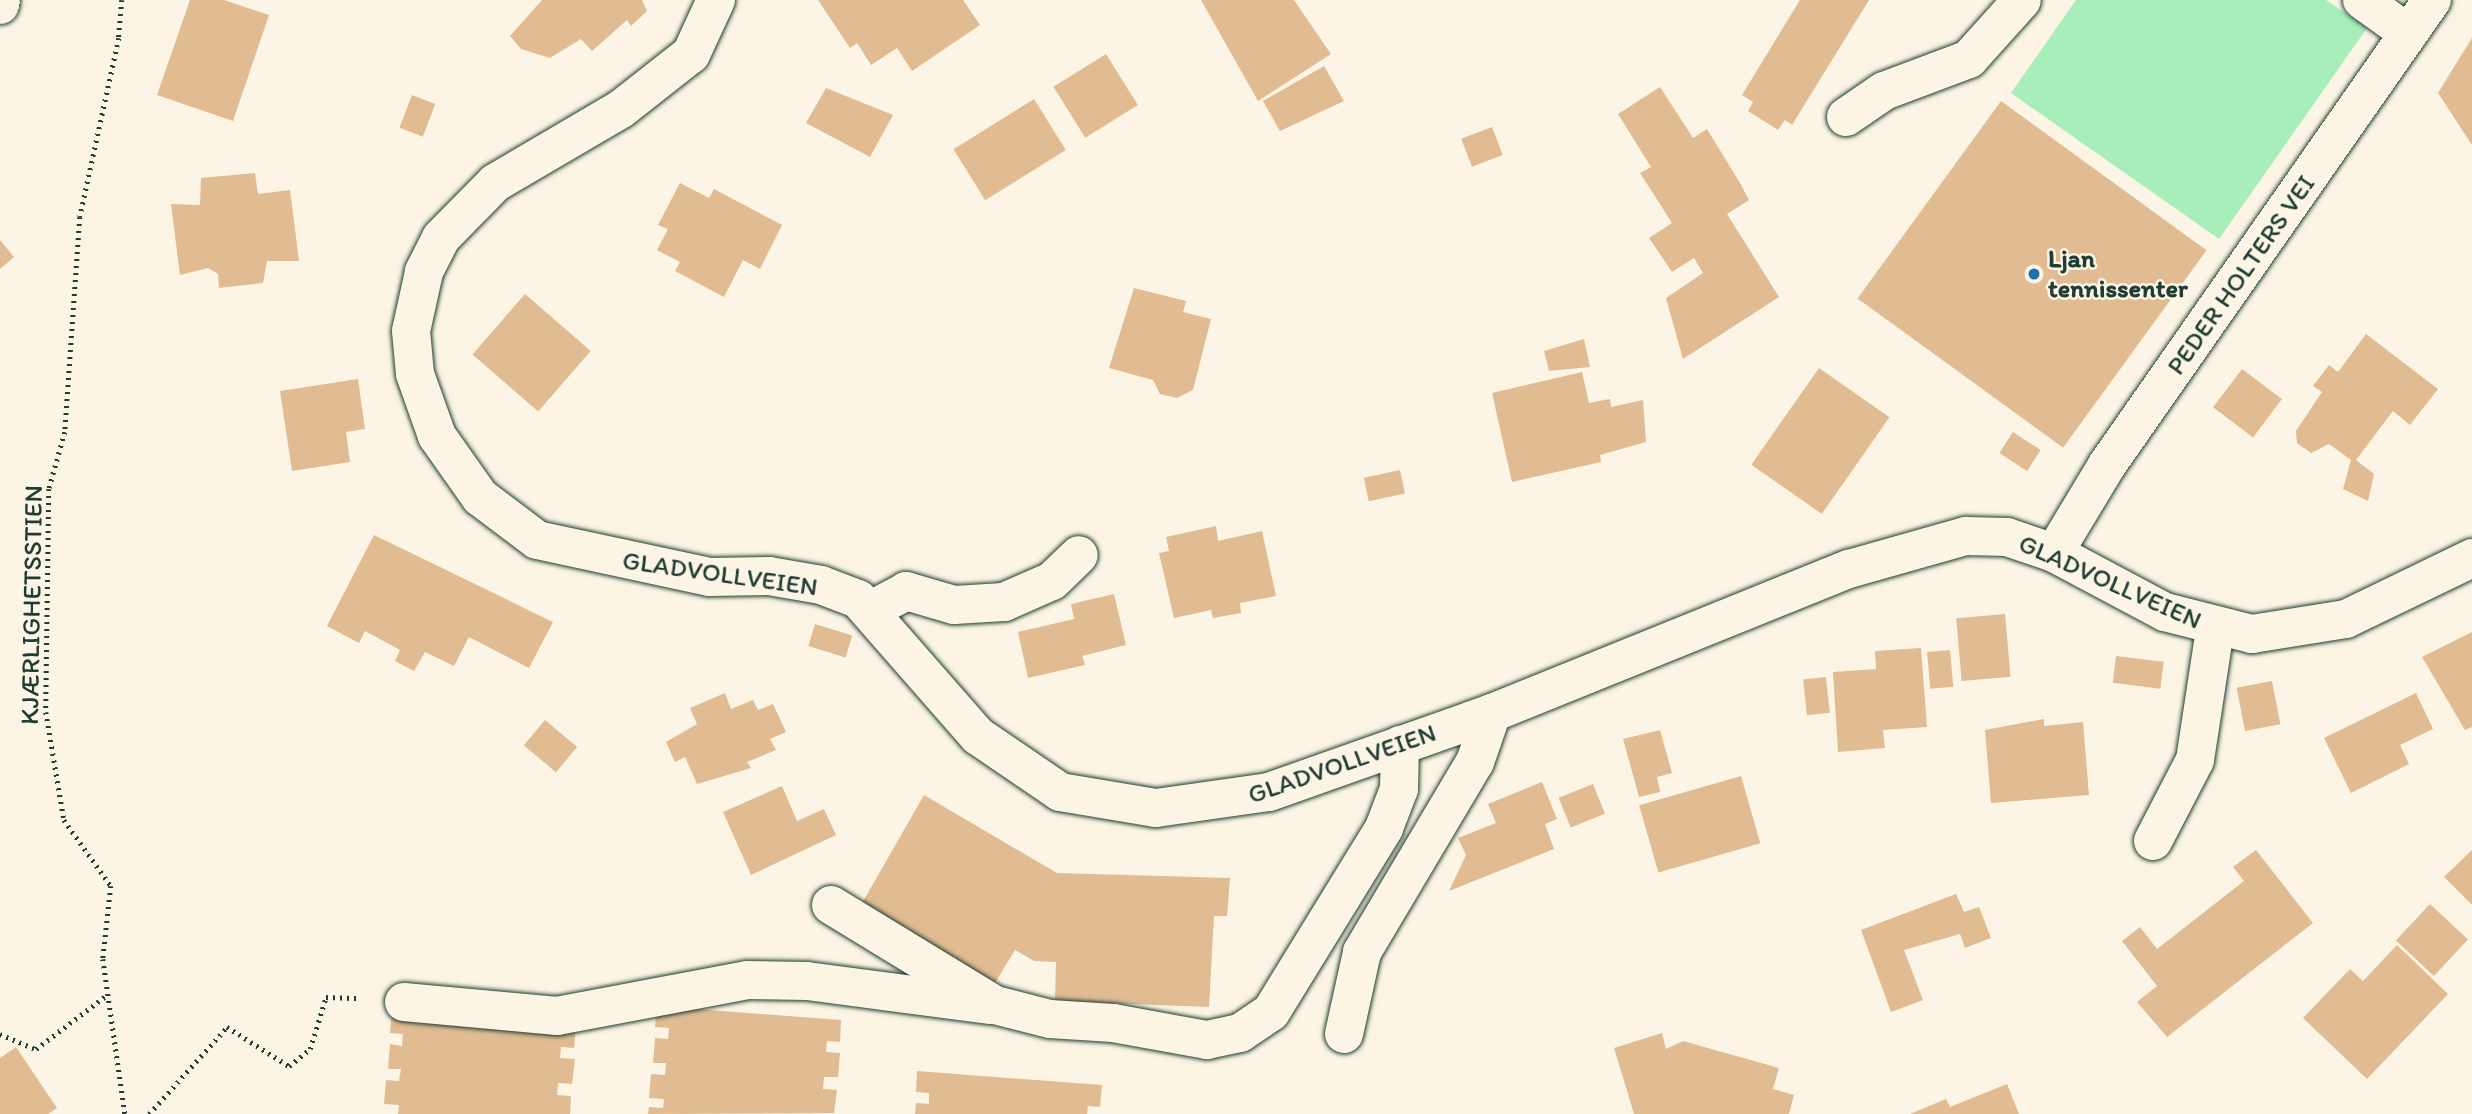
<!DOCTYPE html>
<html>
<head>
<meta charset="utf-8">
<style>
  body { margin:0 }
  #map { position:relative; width:2472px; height:1114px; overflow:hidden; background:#fcf5e5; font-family:Itim,sans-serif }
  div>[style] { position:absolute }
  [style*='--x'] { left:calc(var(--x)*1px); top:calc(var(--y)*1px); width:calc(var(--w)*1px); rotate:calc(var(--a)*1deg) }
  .green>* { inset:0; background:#a7eeba }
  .building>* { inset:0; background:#e1bc92; transform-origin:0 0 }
  .path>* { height:4.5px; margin-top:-2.25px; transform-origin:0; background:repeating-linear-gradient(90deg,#1f3d34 0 2px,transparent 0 7px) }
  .roads { filter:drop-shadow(0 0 2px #1f3d34) drop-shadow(0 0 2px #1f3d34) }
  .minor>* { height:38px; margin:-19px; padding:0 19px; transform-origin:19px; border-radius:19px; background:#fcf5e5 }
  .dots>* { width:19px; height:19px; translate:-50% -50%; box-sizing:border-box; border:4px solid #fcf5e5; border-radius:50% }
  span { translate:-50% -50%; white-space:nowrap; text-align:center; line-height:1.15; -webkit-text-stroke:5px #fcf5e5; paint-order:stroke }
  .poi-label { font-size:26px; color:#1f3d34; font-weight:700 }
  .left { translate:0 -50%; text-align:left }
  .street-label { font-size:26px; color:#1f3d34 }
</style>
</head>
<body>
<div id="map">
  <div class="green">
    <i style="clip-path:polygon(2076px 0,2326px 0,2367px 28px,2219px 239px,2011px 93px)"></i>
  </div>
  <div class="building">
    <i style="clip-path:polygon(190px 0,224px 0,269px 15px,233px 121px,157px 95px)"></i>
    <i style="clip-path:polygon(542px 0,642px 0,647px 11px,631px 26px,627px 20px,592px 51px,581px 39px,550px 58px,521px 49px,510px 36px)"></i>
    <i style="clip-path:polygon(818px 0,963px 0,980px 25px,912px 71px,897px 48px,871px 65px,857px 43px,850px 48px)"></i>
    <i style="clip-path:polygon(1201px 0,1294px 0,1331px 54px,1258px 101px)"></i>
    <i style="clip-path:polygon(1800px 0,1869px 0,1792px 125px,1785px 120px,1778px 130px,1748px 111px,1753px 102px,1742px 95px)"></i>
    <i style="clip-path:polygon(2472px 38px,2472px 145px,2438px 93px)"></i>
    <i style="left:1106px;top:54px;width:60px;height:62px;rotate:58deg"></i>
    <i style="clip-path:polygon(1324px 66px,1344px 101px,1280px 131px,1263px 101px)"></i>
    <i style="clip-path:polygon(1660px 87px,1693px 138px,1707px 129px,1740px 183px,1749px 200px,1727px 214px,1779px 297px,1683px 359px,1666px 298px,1703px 273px,1694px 258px,1672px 272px,1649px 238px,1672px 223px,1640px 173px,1651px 167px,1618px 114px)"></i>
    <i style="clip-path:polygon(826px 88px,893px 115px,870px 157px,806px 123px)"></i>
    <i style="left:412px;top:95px;width:25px;height:35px;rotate:21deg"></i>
    <i style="left:1034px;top:99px;width:60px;height:95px;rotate:58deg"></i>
    <i style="left:2001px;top:101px;width:254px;height:244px;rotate:36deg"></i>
    <i style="left:1492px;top:127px;width:30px;height:33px;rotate:69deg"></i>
    <i style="clip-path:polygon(255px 173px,258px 194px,290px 190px,299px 261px,267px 261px,263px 283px,219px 288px,218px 274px,208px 268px,180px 275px,171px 204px,200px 205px,201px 178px)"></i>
    <i style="clip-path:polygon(680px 183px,709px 198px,714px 189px,782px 225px,760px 269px,743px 260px,724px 297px,675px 271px,680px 262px,657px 250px,668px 229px,658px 225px)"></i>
    <i style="clip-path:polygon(0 240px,14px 257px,0 269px)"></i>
    <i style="clip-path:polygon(1134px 288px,1186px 301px,1183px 312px,1211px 319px,1193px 390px,1177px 398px,1160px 394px,1153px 380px,1109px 368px)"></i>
    <i style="left:525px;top:294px;width:87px;height:80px;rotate:41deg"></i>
    <i style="clip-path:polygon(2366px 334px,2438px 389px,2410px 425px,2393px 411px,2356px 460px,2374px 474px,2368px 501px,2343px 489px,2351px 460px,2329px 444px,2311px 453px,2297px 443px,2296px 431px,2322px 392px,2313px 386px,2329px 365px,2338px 372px)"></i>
    <i style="clip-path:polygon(1584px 339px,1590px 367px,1549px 371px,1544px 351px)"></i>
    <i style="left:1819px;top:368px;width:86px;height:118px;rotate:35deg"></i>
    <i style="left:2242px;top:369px;width:50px;height:48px;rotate:37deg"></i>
    <i style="clip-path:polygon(1582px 372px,1589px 403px,1610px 399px,1611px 407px,1643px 400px,1646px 442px,1600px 455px,1601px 462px,1512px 482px,1492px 393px)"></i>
    <i style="clip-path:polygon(358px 379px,365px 429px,346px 432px,350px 462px,292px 471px,280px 391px)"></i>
    <i style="left:2013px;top:432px;width:33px;height:25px;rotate:33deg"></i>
    <i style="left:1400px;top:470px;width:24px;height:37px;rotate:78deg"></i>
    <i style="clip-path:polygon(1216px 526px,1218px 541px,1262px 531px,1276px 596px,1240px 603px,1241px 613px,1213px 618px,1211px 610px,1174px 618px,1159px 553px,1169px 551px,1166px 537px)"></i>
    <i style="clip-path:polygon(374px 535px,553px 622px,529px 668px,469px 637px,454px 666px,425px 652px,414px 671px,395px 661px,400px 650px,365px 631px,359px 643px,327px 626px)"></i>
    <i style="clip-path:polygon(1114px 594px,1126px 645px,1082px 656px,1085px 665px,1028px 678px,1018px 632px,1074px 619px,1071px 604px)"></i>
    <i style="left:2005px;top:614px;width:63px;height:49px;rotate:85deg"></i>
    <i style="left:815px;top:624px;width:39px;height:23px;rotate:17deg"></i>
    <i style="clip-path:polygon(2472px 632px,2472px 727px,2465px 730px,2422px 657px)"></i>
    <i style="clip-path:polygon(1921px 648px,1927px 727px,1883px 730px,1885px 748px,1838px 752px,1833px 672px,1876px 669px,1875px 651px)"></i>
    <i style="left:1950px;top:650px;width:37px;height:23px;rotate:85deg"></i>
    <i style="left:2116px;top:656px;width:48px;height:27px;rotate:7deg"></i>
    <i style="left:1826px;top:677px;width:36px;height:23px;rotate:84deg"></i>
    <i style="left:2272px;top:681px;width:44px;height:36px;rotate:79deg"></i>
    <i style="clip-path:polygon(725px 693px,731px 709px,753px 700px,758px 710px,773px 704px,786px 732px,770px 739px,776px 750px,747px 762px,751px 768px,697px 784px,685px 757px,675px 762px,666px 742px,697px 724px,690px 708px)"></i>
    <i style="clip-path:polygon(2416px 693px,2433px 729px,2400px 745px,2409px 764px,2351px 793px,2324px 738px)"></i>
    <i style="clip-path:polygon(2044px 719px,2044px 726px,2083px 722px,2089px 795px,1991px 803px,1985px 730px)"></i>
    <i style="left:545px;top:720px;width:42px;height:33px;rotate:40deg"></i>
    <i style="clip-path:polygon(1660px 730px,1672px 773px,1657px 777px,1660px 792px,1639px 797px,1623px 739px)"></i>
    <i style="left:1741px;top:776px;width:70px;height:106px;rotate:74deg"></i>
    <i style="clip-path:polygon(1542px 782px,1557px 819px,1545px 824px,1554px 849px,1449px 891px,1466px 855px,1458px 838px,1496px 823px,1488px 804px)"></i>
    <i style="left:1593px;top:784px;width:32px;height:37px;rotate:68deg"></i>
    <i style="clip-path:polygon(782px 786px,797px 821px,824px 809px,836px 835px,751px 875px,723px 812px)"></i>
    <i style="clip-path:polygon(924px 795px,1057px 873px,1230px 878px,1227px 916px,1214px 916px,1209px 1007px,1055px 1001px,1056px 962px,1034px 961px,1015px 950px,995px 983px,861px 905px)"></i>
    <i style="clip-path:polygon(2256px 850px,2313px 923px,2167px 1037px,2137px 1002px,2157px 986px,2122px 941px,2140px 927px,2157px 949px,2244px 881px,2233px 867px)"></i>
    <i style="clip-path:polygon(2472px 850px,2472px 905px,2444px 877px)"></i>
    <i style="clip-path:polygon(1956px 894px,1964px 912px,1979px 907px,1991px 938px,1965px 948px,1960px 934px,1904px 950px,1923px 1000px,1891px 1012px,1861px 930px)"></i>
    <i style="left:2430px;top:904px;width:52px;height:50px;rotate:43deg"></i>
    <i style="clip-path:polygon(2397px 945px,2448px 994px,2367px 1079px,2303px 1018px,2350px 969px,2363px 981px)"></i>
    <i style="clip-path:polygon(657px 1006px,841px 1020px,840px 1042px,827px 1041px,826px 1052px,840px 1053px,838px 1077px,824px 1077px,823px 1089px,837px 1090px,834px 1113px,648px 1114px,649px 1107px,663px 1108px,664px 1099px,649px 1098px,651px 1074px,665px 1075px,666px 1063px,653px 1063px,655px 1038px,668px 1039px,669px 1028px,655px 1027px)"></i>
    <i style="clip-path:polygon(392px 1012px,576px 1026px,574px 1048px,561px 1047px,560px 1058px,575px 1059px,572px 1084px,558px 1083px,557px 1095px,571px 1096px,570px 1114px,398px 1114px,399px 1105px,384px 1104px,386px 1080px,399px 1081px,401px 1069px,388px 1069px,390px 1044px,402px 1046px,403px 1034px,390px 1033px)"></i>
    <i style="clip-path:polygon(1662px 1033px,1666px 1049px,1683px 1041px,1779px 1068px,1773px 1089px,1794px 1095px,1789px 1114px,1634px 1114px,1614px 1048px)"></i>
    <i style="clip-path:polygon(16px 1047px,57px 1108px,48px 1114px,0 1114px,0 1058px)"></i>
    <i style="clip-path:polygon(917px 1071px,1102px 1085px,1100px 1107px,1088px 1106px,1087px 1114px,915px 1114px,916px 1103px,929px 1104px,929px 1093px,916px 1092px)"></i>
    <i style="clip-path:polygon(2007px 1084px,2019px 1114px,1910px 1114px,1946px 1099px,1950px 1107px)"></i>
  </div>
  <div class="path">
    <i style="--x:122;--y:0;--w:38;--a:95"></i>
    <i style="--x:119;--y:38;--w:183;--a:102.3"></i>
    <i style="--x:80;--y:217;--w:216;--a:94"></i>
    <i style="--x:65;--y:432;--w:59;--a:105.7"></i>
    <i style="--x:49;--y:489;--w:223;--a:90.8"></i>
    <i style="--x:46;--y:712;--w:109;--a:80.5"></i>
    <i style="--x:64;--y:820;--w:81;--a:54.5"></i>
    <i style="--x:111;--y:886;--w:73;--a:96.3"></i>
    <i style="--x:103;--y:959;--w:157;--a:81.9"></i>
    <i style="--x:0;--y:1034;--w:39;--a:23"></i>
    <i style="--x:36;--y:1049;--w:89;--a:-37.3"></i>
    <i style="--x:149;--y:1114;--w:117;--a:-48.1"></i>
    <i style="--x:227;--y:1027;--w:73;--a:32.2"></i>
    <i style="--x:289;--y:1066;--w:27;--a:-39"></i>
    <i style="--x:310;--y:1049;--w:54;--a:-72.9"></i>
    <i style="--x:326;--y:997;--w:35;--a:2"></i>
  </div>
  <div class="roads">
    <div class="minor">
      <i style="--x:716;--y:0;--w:60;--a:114.8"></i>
      <i style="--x:691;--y:54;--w:89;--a:141.8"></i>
      <i style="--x:621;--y:109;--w:146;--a:149.6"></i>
      <i style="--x:495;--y:183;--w:77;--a:134.5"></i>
      <i style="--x:441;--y:238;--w:38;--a:117"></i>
      <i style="--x:424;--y:272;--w:60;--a:102.4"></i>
      <i style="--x:411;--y:331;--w:43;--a:84.7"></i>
      <i style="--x:415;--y:374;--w:66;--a:70.5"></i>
      <i style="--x:437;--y:436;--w:75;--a:54.8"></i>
      <i style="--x:480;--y:497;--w:71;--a:37"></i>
      <i style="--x:537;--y:540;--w:177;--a:12.1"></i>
      <i style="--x:710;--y:577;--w:59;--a:-1"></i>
      <i style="--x:769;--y:576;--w:53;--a:9.8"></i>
      <i style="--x:821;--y:585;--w:40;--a:21"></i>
      <i style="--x:858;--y:599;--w:182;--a:48.8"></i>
      <i style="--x:978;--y:736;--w:99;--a:34.3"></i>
      <i style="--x:1060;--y:792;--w:97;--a:9.5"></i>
      <i style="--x:1156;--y:808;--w:114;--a:-8.1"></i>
      <i style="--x:1269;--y:792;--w:237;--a:-19.5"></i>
      <i style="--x:1492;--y:713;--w:385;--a:-22"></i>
      <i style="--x:1849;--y:569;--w:122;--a:-15.8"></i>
      <i style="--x:1966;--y:536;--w:41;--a:1.4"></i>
      <i style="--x:2007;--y:537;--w:50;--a:18.8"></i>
      <i style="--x:2054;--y:553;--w:126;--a:28"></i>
      <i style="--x:2165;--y:612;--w:90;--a:14.2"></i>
      <i style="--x:2252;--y:634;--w:95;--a:-9.1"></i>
      <i style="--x:2346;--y:619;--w:140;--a:-25.8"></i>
      <i style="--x:2362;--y:0;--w:57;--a:35.7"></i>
      <i style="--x:0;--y:5;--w:5;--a:-79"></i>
      <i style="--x:1846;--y:117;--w:46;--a:-34.4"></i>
      <i style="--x:1884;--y:91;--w:91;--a:-20.6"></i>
      <i style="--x:1969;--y:59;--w:79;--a:-48.1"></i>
      <i style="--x:2054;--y:553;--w:103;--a:-58.9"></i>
      <i style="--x:2107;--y:465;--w:567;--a:-55.05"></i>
      <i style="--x:871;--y:610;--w:40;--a:-28"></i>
      <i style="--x:906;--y:591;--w:50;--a:16.3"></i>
      <i style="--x:954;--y:605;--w:50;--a:-3.4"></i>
      <i style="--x:1004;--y:602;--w:52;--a:-23.6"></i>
      <i style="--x:1052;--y:581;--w:37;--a:-44"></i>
      <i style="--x:2153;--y:841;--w:91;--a:-62.6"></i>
      <i style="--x:2195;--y:760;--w:133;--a:-81.3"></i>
      <i style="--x:831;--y:905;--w:192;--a:31.4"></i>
      <i style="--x:995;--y:1005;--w:57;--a:14.3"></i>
      <i style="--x:1050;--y:1019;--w:63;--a:3.6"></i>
      <i style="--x:1113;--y:1023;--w:96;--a:10.3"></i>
      <i style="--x:1207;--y:1040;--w:34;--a:-12"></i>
      <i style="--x:1240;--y:1033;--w:37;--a:-34"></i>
      <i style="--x:1271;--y:1012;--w:216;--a:-58.4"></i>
      <i style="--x:1384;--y:828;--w:42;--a:-69"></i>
      <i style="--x:1399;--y:789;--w:44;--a:-88.7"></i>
      <i style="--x:404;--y:1002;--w:154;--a:5.2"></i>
      <i style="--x:557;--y:1016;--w:194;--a:-10.7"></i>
      <i style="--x:748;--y:980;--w:59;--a:1"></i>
      <i style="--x:807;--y:981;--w:184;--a:7.5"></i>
      <i style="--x:1344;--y:1034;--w:84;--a:-77.6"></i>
      <i style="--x:1362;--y:952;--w:221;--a:-59.3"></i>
      <i style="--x:1475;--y:762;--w:52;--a:-70.9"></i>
    </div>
  </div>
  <div class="dots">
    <i style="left:2034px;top:274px;background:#1f6fb2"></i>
  </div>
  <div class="poi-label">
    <span class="left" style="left:2048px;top:274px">Ljan<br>tennissenter</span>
  </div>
  <div class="street-label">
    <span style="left:2241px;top:275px;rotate:-55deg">PEDER HOLTERS VEI</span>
    <span style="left:720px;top:574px;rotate:8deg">GLADVOLLVEIEN</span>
    <span style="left:2110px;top:582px;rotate:24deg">GLADVOLLVEIEN</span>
    <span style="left:32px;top:605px;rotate:-89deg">KJÆRLIGHETSSTIEN</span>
    <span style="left:1342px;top:764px;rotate:-19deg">GLADVOLLVEIEN</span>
  </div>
</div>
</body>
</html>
